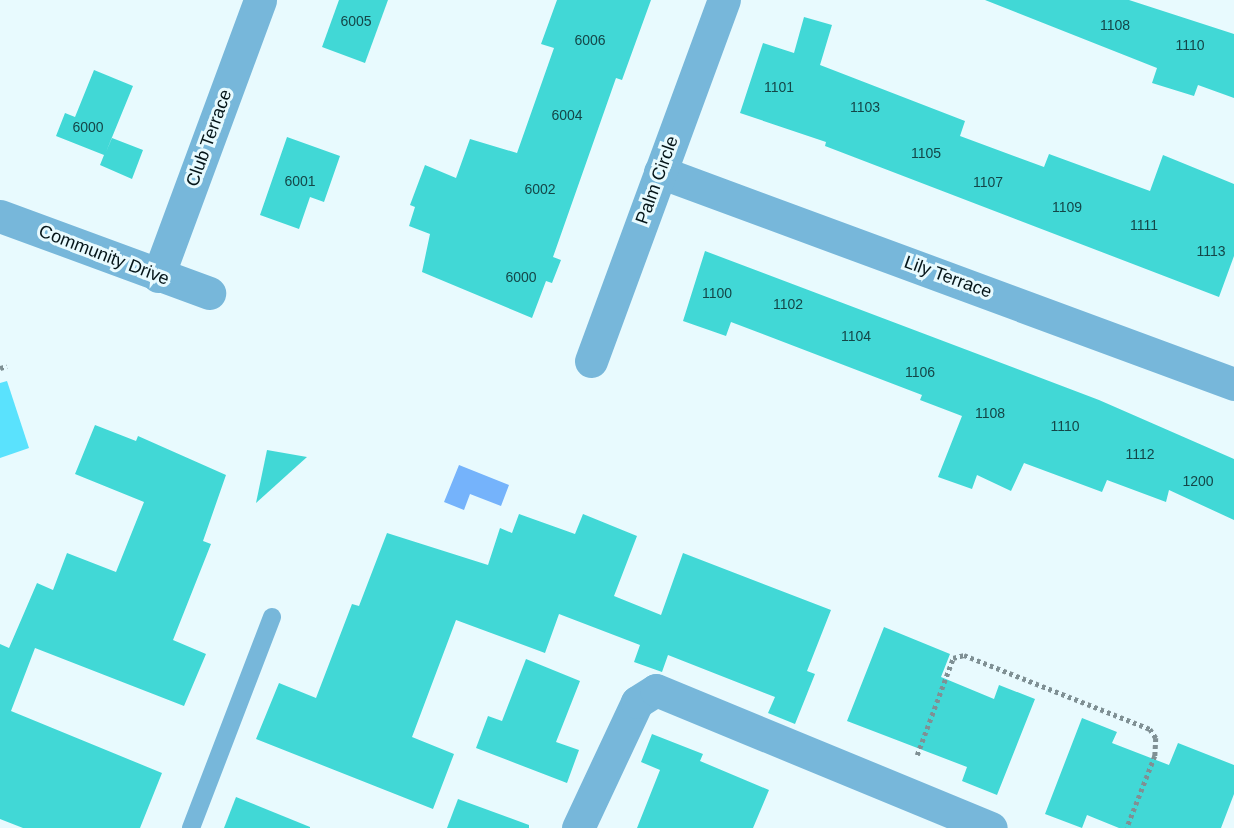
<!DOCTYPE html>
<html>
<head>
<meta charset="utf-8">
<style>
  body { margin:0 }
  #map { position:relative; width:1234px; height:828px; overflow:hidden; background:#e8fafe; font-family:Arial,sans-serif }
  div>[style] { position:absolute }
  [style*='--x'] { left:calc(var(--x)*1px); top:calc(var(--y)*1px); width:calc(var(--w)*1px); rotate:calc(var(--a)*1deg) }
  .green>* { inset:0; background:#5ae2fd }
  .water>* { inset:0; background:#75b3fb }
  .building>* { inset:0; background:#41d8d6 }
  .path>* { height:4.5px; margin-top:-2.25px; transform-origin:0; background:repeating-linear-gradient(90deg,#7f9094 0 3.5px,transparent 0 7px) }
  .service>* { height:18px; margin:-9px; padding:0 9px; transform-origin:9px; border-radius:9px; background:#77b7da }
  .minor>* { height:33px; margin:-16.5px; padding:0 16.5px; transform-origin:16.5px; border-radius:16.5px; background:#77b7da }
  span { translate:-50% -50%; white-space:nowrap; text-align:center; line-height:1.15; -webkit-text-stroke:6px #e8fafe; paint-order:stroke }
  .number-label { font-size:14px; color:#144648 }
  .number-label span { -webkit-text-stroke-width:0 }
  .street-label { font-size:18px; color:#051519 }
</style>
</head>
<body>
<div id="map">
  <div class="green">
    <i style="clip-path:polygon(7px 381px,29px 448px,0 458px,0 383px)"></i>
  </div>
  <div class="water">
    <i style="clip-path:polygon(459px 465px,509px 485px,501px 506px,470px 494px,464px 510px,444px 502px)"></i>
  </div>
  <div class="building">
    <i style="clip-path:polygon(339px 0,388px 0,365px 63px,322px 47px)"></i>
    <i style="clip-path:polygon(557px 0,651px 0,622px 80px,616px 78px,553px 257px,561px 260px,552px 283px,546px 281px,532px 318px,422px 272px,430px 234px,409px 226px,415px 207px,410px 205px,425px 165px,456px 178px,470px 139px,517px 153px,554px 48px,541px 44px)"></i>
    <i style="clip-path:polygon(985px 0,1129px 0,1234px 34px,1234px 98px,1198px 85px,1194px 96px,1152px 83px,1157px 68px)"></i>
    <i style="clip-path:polygon(804px 17px,832px 25px,820px 65px,965px 121px,960px 136px,1044px 167px,1049px 154px,1150px 191px,1163px 155px,1234px 184px,1234px 256px,1219px 297px,825px 146px,826px 142px,740px 113px,763px 43px,794px 53px)"></i>
    <i style="clip-path:polygon(94px 70px,133px 86px,106px 152px,112px 138px,143px 150px,132px 179px,100px 165px,104px 155px,56px 136px,65px 113px,75px 117px)"></i>
    <i style="clip-path:polygon(287px 137px,340px 156px,324px 202px,310px 197px,299px 229px,260px 215px)"></i>
    <i style="clip-path:polygon(705px 251px,1099px 400px,1234px 459px,1234px 520px,1169px 490px,1166px 502px,1107px 480px,1102px 492px,1024px 463px,1011px 491px,977px 475px,972px 489px,938px 477px,962px 416px,920px 400px,922px 395px,731px 322px,726px 336px,683px 321px)"></i>
    <i style="clip-path:polygon(95px 425px,136px 441px,138px 436px,226px 475px,203px 541px,211px 544px,173px 640px,206px 654px,184px 706px,35px 648px,11px 711px,162px 773px,140px 828px,23px 828px,0 819px,0 644px,9px 648px,37px 583px,53px 590px,67px 553px,116px 572px,144px 502px,75px 474px)"></i>
    <i style="clip-path:polygon(267px 450px,307px 457px,256px 503px)"></i>
    <i style="clip-path:polygon(519px 514px,575px 534px,583px 514px,637px 536px,614px 596px,661px 615px,683px 553px,831px 610px,807px 671px,815px 674px,795px 724px,768px 713px,775px 697px,668px 655px,662px 672px,634px 662px,640px 645px,559px 614px,545px 653px,456px 620px,412px 737px,454px 754px,433px 809px,256px 739px,279px 683px,316px 698px,352px 604px,359px 606px,387px 533px,488px 565px,500px 528px,512px 533px)"></i>
    <i style="clip-path:polygon(884px 627px,950px 654px,941px 677px,994px 699px,999px 685px,1035px 699px,997px 795px,962px 781px,967px 767px,847px 721px)"></i>
    <i style="clip-path:polygon(526px 659px,580px 681px,556px 742px,579px 750px,567px 783px,476px 748px,488px 716px,502px 721px)"></i>
    <i style="clip-path:polygon(1082px 718px,1117px 732px,1112px 743px,1169px 765px,1178px 743px,1234px 765px,1234px 794px,1221px 828px,1119px 828px,1087px 815px,1082px 828px,1045px 814px)"></i>
    <i style="clip-path:polygon(652px 734px,703px 754px,700px 761px,769px 790px,753px 828px,637px 828px,660px 770px,641px 762px)"></i>
    <i style="clip-path:polygon(236px 797px,310px 827px,310px 828px,224px 828px)"></i>
    <i style="clip-path:polygon(458px 799px,529px 825px,529px 828px,447px 828px)"></i>
  </div>
  <div class="path">
    <i style="--x:0;--y:368;--w:7;--a:-16"></i>
    <i style="--x:917;--y:755;--w:103;--a:-69.6"></i>
    <i style="--x:953;--y:658;--w:11;--a:-15"></i>
    <i style="--x:964;--y:655;--w:200;--a:21.7"></i>
    <i style="--x:1150;--y:729;--w:11;--a:56"></i>
    <i style="--x:1156;--y:738;--w:18;--a:93"></i>
    <i style="--x:1155;--y:756;--w:77;--a:111.3"></i>
  </div>
  <div class="service">
    <i style="--x:191;--y:828;--w:226;--a:-69"></i>
  </div>
  <div class="minor">
    <i style="--x:660;--y:172;--w:612;--a:20.27"></i>
    <i style="--x:0;--y:216;--w:223;--a:20.2"></i>
    <i style="--x:158;--y:276;--w:294;--a:-69.7"></i>
    <i style="--x:591;--y:361;--w:385;--a:-69.8"></i>
    <i style="--x:578;--y:828;--w:139;--a:-64.9"></i>
    <i style="--x:637;--y:702;--w:22;--a:-32"></i>
    <i style="--x:656;--y:690;--w:362;--a:22.4"></i>
  </div>
  <div class="number-label">
    <span style="left:356px;top:21px">6005</span>
    <span style="left:1115px;top:25px">1108</span>
    <span style="left:590px;top:40px">6006</span>
    <span style="left:1190px;top:45px">1110</span>
    <span style="left:779px;top:87px">1101</span>
    <span style="left:865px;top:107px">1103</span>
    <span style="left:567px;top:115px">6004</span>
    <span style="left:88px;top:127px">6000</span>
    <span style="left:926px;top:153px">1105</span>
    <span style="left:300px;top:181px">6001</span>
    <span style="left:988px;top:182px">1107</span>
    <span style="left:540px;top:189px">6002</span>
    <span style="left:1067px;top:207px">1109</span>
    <span style="left:1144px;top:225px">1111</span>
    <span style="left:1211px;top:251px">1113</span>
    <span style="left:521px;top:277px">6000</span>
    <span style="left:717px;top:293px">1100</span>
    <span style="left:788px;top:304px">1102</span>
    <span style="left:856px;top:336px">1104</span>
    <span style="left:920px;top:372px">1106</span>
    <span style="left:990px;top:413px">1108</span>
    <span style="left:1065px;top:426px">1110</span>
    <span style="left:1140px;top:454px">1112</span>
    <span style="left:1198px;top:481px">1200</span>
  </div>
  <div class="street-label">
    <span style="left:209px;top:138px;rotate:-70deg">Club Terrace</span>
    <span style="left:657px;top:180px;rotate:-70deg">Palm Circle</span>
    <span style="left:104px;top:255px;rotate:21deg">Community Drive</span>
    <span style="left:948px;top:277px;rotate:20deg">Lily Terrace</span>
  </div>
</div>
</body>
</html>
